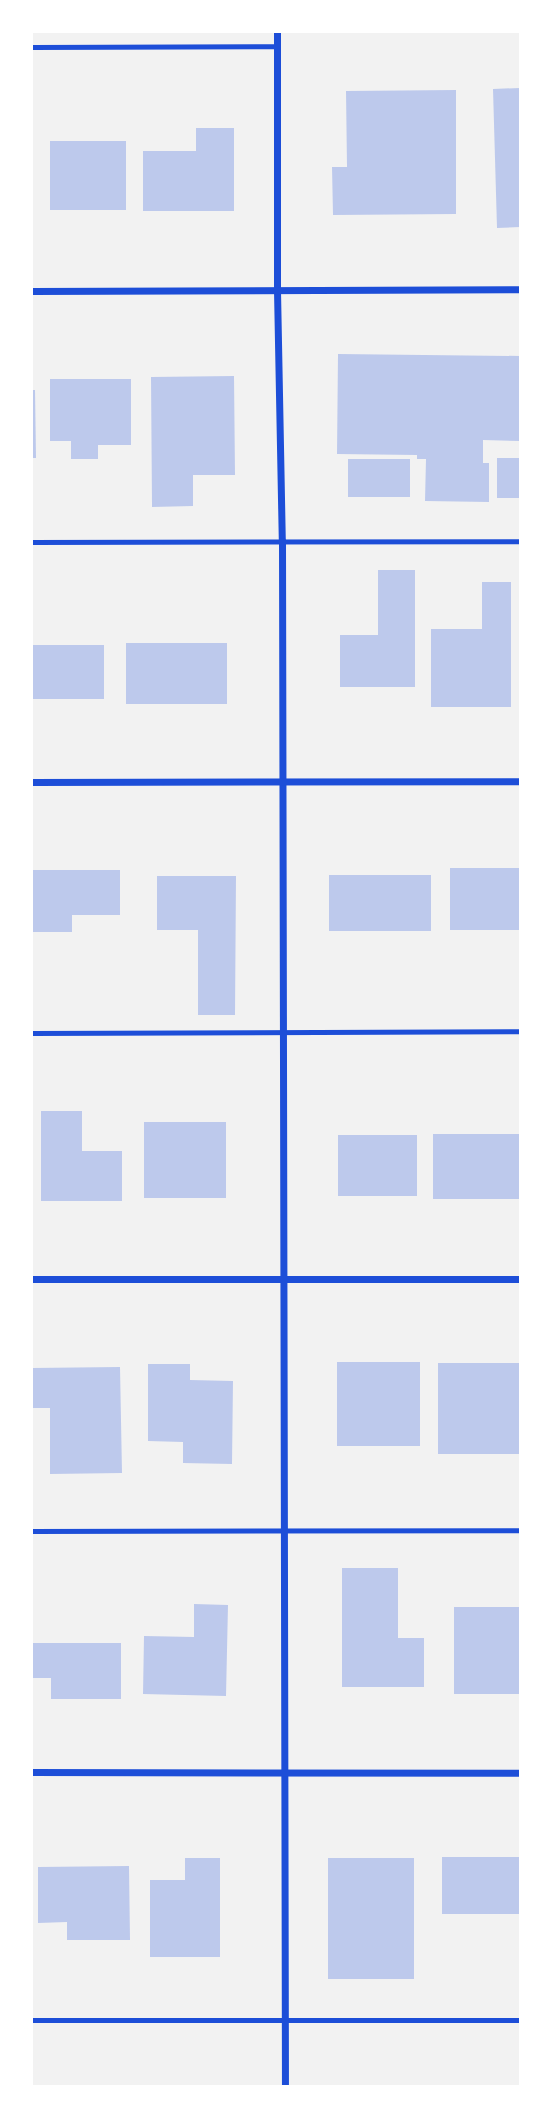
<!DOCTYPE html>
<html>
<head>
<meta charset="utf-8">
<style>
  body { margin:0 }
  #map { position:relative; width:552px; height:2118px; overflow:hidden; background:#f2f2f2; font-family:Mulish,sans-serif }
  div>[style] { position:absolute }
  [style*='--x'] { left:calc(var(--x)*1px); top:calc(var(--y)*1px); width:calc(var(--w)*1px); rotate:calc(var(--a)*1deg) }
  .building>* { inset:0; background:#bdc9ec; transform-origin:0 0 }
  .service>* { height:5px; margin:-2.5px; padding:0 2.5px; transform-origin:2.5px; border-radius:2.5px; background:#1d4ed8 }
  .minor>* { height:7px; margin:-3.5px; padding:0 3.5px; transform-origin:3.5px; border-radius:3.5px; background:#1d4ed8 }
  span { translate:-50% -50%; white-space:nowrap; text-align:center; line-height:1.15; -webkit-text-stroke:5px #fff; paint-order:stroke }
  .frame { position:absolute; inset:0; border:33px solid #fff; pointer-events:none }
</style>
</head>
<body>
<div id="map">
  <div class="building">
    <i style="clip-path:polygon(520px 88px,520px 227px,497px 228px,493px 89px)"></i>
    <i style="clip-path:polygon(456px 90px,456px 214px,333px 215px,332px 167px,347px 167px,346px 91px)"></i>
    <i style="clip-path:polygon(196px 128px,234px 128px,234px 211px,143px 211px,143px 151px,196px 151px)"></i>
    <i style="left:50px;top:141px;width:76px;height:69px"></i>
    <i style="clip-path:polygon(338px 354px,520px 356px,520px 441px,483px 440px,483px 463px,489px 463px,489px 502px,425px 501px,426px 459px,417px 459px,417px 455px,337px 454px)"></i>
    <i style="clip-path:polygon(234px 376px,235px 475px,193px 475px,193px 506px,152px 507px,151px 377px)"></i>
    <i style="clip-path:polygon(50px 379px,131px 379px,131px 445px,98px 445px,98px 459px,71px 459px,71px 441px,50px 441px)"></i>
    <i style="clip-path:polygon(32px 390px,35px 390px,36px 458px,32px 458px)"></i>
    <i style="left:497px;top:458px;width:23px;height:40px"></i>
    <i style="left:348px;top:459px;width:62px;height:38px"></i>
    <i style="clip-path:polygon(378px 570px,415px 570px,415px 687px,340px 687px,340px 635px,378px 635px)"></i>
    <i style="clip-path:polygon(482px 582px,511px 582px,511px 707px,431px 707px,431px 629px,482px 629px)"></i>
    <i style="left:126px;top:643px;width:101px;height:61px"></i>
    <i style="left:32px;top:645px;width:72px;height:54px"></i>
    <i style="left:450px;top:868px;width:70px;height:62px"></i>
    <i style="clip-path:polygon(32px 870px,120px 870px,120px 915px,72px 915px,72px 932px,32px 932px)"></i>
    <i style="left:329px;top:875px;width:102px;height:56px"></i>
    <i style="clip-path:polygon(157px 876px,236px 876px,235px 1015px,198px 1015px,198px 930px,157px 930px)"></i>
    <i style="clip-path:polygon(41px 1111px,82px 1111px,82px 1151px,122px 1151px,122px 1201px,41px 1201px)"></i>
    <i style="left:144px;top:1122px;width:82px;height:76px"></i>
    <i style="left:433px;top:1134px;width:87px;height:65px"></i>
    <i style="left:338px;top:1135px;width:79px;height:61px"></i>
    <i style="left:337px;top:1362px;width:83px;height:84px"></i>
    <i style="left:438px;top:1363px;width:82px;height:91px"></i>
    <i style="clip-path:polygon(148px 1364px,190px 1364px,190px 1380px,233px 1381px,232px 1464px,183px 1463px,183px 1442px,148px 1441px)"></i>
    <i style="clip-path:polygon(120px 1367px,122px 1473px,50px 1474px,50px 1408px,32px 1408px,32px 1368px)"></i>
    <i style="clip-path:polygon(342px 1568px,398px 1568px,398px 1638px,424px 1638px,424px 1687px,342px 1687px)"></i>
    <i style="clip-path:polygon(194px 1604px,228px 1605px,226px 1696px,143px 1694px,144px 1636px,194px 1637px)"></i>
    <i style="left:454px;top:1607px;width:66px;height:87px"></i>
    <i style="clip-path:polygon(32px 1643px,121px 1643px,121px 1699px,51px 1699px,51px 1678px,32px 1678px)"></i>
    <i style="left:442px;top:1857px;width:78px;height:57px"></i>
    <i style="clip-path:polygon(185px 1858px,220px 1858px,220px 1957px,150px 1957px,150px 1880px,185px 1880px)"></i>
    <i style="left:328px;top:1858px;width:86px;height:121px"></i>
    <i style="clip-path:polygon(129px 1866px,130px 1940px,67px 1940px,67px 1922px,38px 1923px,38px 1867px)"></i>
  </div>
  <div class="service">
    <i style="--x:32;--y:47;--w:245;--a:-0.2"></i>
    <i style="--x:32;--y:542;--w:488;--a:-0.1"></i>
    <i style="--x:32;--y:1033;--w:488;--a:-0.2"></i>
    <i style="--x:32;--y:1531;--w:488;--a:-0.1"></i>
    <i style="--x:32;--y:2020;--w:488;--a:0"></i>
  </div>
  <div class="minor">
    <i style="--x:277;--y:32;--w:258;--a:90"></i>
    <i style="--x:277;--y:290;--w:251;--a:88.9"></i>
    <i style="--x:282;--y:541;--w:1545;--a:89.89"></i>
    <i style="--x:32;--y:291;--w:488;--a:-0.2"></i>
    <i style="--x:32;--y:782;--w:488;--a:-0.1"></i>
    <i style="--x:32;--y:1279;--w:488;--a:0"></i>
    <i style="--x:32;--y:1772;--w:488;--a:0.1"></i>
  </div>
  <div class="frame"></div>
</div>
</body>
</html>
